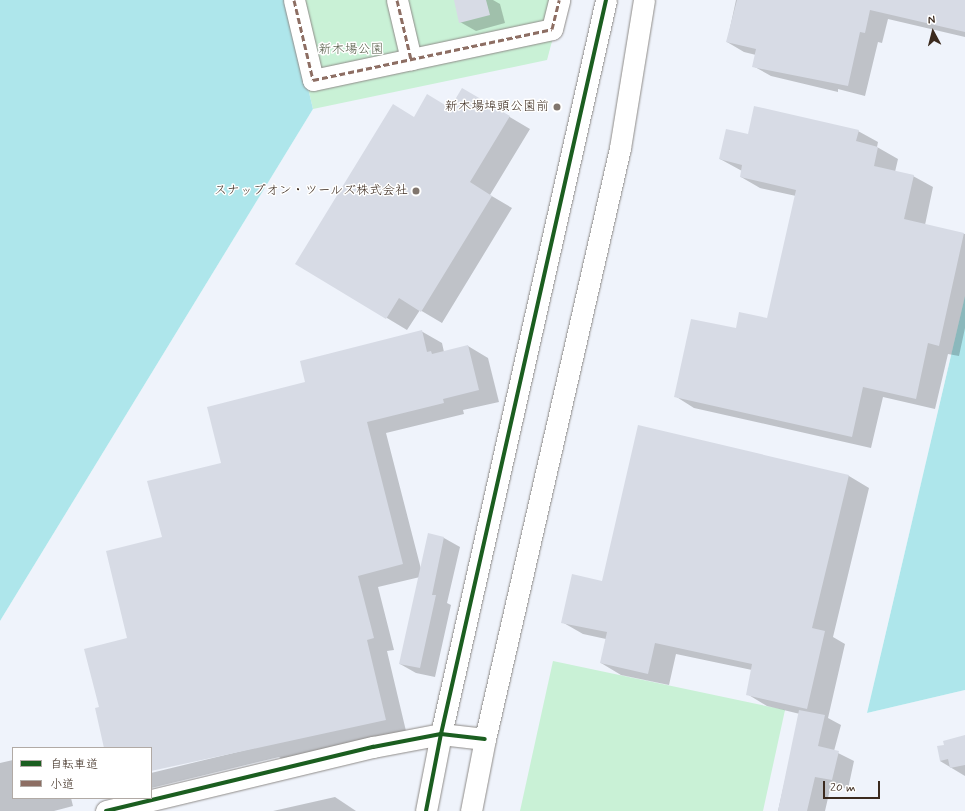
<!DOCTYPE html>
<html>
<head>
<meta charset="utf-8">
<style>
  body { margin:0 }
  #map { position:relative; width:965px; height:811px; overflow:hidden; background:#fff; font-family:Mynerve,"Klee One",sans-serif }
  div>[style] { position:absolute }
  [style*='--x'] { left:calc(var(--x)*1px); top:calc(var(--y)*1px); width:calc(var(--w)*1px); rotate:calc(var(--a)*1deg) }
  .built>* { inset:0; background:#eff3fb }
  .green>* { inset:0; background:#c9f1d6 }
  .water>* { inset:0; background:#aee6eb }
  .shadow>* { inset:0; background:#0003 }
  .building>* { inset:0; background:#d7dbe5 }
  .roads { filter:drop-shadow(0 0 1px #8e8b88) drop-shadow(0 0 1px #8e8b88) }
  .minor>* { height:21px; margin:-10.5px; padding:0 10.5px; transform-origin:10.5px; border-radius:10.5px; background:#fff }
  .quiet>* { height:3px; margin-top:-1.5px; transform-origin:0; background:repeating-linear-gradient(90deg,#8d6e63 0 6px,transparent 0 9px) }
  .cycleway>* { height:4px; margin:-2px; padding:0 2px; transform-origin:2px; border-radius:2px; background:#1b5e20 }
  .dots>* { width:11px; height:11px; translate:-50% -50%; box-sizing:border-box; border:2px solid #fff; border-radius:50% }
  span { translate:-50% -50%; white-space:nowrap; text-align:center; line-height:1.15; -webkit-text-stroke:3px #fff; paint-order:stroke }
  .park-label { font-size:13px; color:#535944 }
  .poi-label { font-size:13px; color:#3b2a1e }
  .right { translate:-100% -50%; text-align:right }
  .legend { position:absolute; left:12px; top:747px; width:140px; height:52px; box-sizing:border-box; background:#fff; border:1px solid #b1aaa5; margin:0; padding:5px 7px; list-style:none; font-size:12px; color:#3b2a1e }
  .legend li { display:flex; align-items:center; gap:8px; height:20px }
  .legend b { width:20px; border:1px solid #b1aaa5 }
  .north { position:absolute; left:913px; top:12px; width:40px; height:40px; -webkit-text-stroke:3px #fff; paint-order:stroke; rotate:353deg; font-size:11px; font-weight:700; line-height:16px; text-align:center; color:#3b2a1e }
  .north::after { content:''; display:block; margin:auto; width:14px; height:18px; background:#3b2a1e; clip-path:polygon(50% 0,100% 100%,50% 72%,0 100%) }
  .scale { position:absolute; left:823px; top:781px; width:57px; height:18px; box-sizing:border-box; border:2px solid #3b2a1e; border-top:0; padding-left:5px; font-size:12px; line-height:14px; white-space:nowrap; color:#3b2a1e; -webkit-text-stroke:3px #fff; paint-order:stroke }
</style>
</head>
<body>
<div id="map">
  <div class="built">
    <i style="clip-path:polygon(evenodd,287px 0,965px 0,965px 296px,867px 713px,965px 690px,965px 811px,0 811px,0 621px,313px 109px,287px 0,13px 748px,151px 748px,151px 798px,13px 798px,13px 748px)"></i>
  </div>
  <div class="green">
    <i style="clip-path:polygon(287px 0,563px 0,547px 60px,313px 109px)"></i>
    <i style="clip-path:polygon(553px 661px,785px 710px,763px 811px,520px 811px)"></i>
  </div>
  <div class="water">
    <i style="clip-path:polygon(0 0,287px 0,313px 109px,0 621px)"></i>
    <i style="clip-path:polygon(965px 296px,965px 690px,867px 713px)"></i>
  </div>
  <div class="shadow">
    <i style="clip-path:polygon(463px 0,493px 0,500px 4px,505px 23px,476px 31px,460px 22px)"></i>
    <i style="clip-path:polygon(736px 0,965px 0,965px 37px,888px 19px,882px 43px,878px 42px,865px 96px,838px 89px,838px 92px,771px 76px,753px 66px,756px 55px,744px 52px,727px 42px)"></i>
    <i style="clip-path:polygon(483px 101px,530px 129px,490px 195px,512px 208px,442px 323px,420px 310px,407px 330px,297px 264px,414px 118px)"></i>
    <i style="clip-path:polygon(858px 131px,878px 142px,877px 147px,898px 159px,895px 172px,913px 176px,933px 187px,925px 225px,965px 234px,965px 328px,959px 356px,948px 354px,935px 409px,883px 397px,871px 448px,694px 408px,675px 396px,736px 330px,768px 319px,796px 196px,760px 188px,741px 177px,742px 171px,720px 159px,749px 135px)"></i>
    <i style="clip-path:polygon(421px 331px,442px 343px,444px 352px,468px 346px,488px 358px,499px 402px,463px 410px,464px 414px,386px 433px,421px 569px,429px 534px,444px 538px,460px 547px,447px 603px,451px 605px,435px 677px,416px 673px,400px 664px,420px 577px,378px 587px,394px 650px,387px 651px,406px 731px,282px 759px,279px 757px,151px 788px,151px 773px,266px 745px,151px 770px,151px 748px,105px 748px,101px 708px,129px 639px,163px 538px,223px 463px,307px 383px)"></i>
    <i style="clip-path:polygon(639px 426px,849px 476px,869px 488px,833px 637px,845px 644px,828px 718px,841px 725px,834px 751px,854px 761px,848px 789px,831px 785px,825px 811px,778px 811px,800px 714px,767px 706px,747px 694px,752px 670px,676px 654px,669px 685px,621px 675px,601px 663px,606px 639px,583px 634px,562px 622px,603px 582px)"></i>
    <i style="clip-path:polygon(965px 737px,965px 776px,940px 761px,945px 745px)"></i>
    <i style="clip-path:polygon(13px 760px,13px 798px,71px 798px,73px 806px,54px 811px,0 811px,0 763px)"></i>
    <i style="clip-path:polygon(335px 797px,356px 811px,273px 811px)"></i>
  </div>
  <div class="building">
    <i style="clip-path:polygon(454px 0,486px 0,490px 15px,459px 23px)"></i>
    <i style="clip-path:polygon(737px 0,965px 0,965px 32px,870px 10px,865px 33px,860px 32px,848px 86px,752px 67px,756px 49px,726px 42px)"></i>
    <i style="clip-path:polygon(462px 88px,510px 116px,470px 182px,492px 196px,421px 312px,399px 298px,386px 319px,295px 264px,393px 104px,414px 117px,427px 94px,450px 108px)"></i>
    <i style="clip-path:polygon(754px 106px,859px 130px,856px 141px,878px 147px,874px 166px,914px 175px,904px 219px,964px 233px,939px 346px,928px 343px,916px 399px,863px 387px,852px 437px,674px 397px,691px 319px,736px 328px,739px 312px,767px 318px,796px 190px,740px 177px,742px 165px,719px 159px,726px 129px,748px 134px)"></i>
    <i style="clip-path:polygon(422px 330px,427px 352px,431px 351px,432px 354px,468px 345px,479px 390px,443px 399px,444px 403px,367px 422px,403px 564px,358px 576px,374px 638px,367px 640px,386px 720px,151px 771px,151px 748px,104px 748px,95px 708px,99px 707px,84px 649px,127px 638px,106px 551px,162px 537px,147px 481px,221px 463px,207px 407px,305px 382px,300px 361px)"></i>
    <i style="clip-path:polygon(638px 425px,849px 475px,812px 628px,825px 631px,807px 709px,746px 695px,752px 664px,655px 643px,648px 674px,600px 663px,607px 632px,561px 623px,572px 574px,602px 581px)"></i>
    <i style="clip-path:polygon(428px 533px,444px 537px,432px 595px,436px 595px,420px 668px,399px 664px)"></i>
    <i style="clip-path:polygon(799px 710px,825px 715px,818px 746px,839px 751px,832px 780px,815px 777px,807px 811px,778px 811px)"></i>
    <i style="clip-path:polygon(965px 735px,965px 765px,950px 768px,948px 759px,940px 761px,937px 746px,944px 745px,943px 741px)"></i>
  </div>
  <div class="roads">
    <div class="minor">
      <i style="--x:294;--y:0;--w:82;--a:76.6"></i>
      <i style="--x:313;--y:80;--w:244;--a:-12"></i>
      <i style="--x:552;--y:29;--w:30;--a:-76"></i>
      <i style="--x:397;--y:0;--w:61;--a:76.7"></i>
      <i style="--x:106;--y:811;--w:275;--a:-13.5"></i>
      <i style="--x:373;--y:747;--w:69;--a:-10.8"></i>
      <i style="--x:441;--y:734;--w:44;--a:6.5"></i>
      <i style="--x:426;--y:811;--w:78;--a:-79"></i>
      <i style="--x:441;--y:734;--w:752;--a:-77.33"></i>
      <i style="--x:471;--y:811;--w:73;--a:-79"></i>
      <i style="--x:485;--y:739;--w:606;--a:-77.13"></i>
      <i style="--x:620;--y:148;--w:150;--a:-80.8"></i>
    </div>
  </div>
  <div class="quiet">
    <i style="--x:294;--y:0;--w:82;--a:76.6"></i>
    <i style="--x:313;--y:80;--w:244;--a:-12"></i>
    <i style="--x:552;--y:29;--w:30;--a:-76"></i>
    <i style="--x:397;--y:0;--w:61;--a:76.7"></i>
  </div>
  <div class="cycleway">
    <i style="--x:106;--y:811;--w:275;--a:-13.5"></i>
    <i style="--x:373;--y:747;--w:69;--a:-10.8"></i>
    <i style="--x:441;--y:734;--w:44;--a:6.5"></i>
    <i style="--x:426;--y:811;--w:78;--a:-79"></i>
    <i style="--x:441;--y:734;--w:752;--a:-77.33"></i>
  </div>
  <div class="dots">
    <i style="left:557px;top:107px;background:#80756d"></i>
    <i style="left:416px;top:191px;background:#80756d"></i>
  </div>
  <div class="park-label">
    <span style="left:351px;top:50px">新木場公園</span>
  </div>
  <div class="poi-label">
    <span class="right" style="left:549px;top:107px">新木場埠頭公園前</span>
    <span class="right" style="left:408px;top:191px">スナップオン・ツールズ株式会社</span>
  </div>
  <ul class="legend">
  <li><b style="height:5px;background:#1b5e20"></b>自転車道</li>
  <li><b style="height:5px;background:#8d6e63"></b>小道</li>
  </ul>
  <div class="north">N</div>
  <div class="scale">20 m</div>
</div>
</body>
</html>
